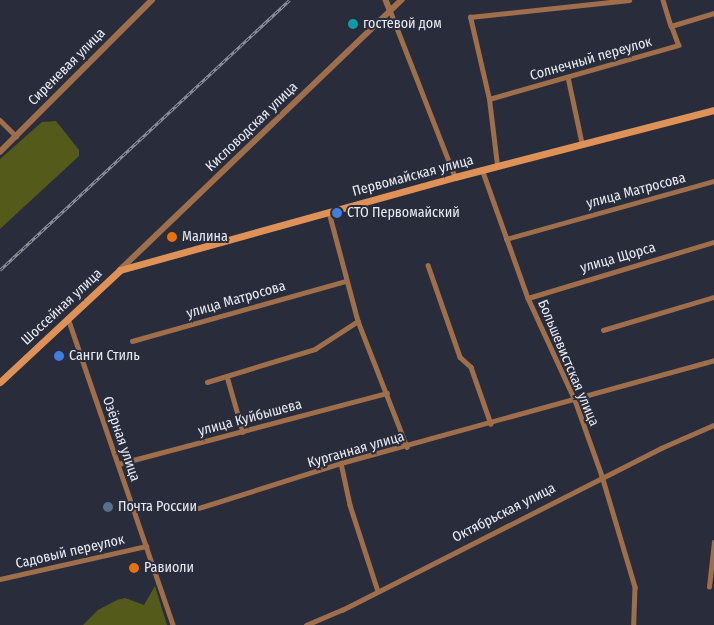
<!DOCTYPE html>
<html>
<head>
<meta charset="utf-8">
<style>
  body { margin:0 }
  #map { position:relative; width:714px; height:625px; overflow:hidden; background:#292d3b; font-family:"Fira Sans Condensed",sans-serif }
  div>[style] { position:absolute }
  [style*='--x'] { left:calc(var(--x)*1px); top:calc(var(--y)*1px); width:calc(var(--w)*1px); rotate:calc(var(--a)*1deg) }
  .green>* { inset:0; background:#545a1a }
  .minor>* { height:4.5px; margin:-2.25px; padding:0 2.25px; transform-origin:2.25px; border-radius:2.25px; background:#9f6e4b }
  .tertiary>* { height:5.5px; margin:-2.75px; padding:0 2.75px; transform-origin:2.75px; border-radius:2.75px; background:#9f6e4b }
  .secondary>* { height:7px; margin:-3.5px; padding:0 3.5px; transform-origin:3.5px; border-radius:3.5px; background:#df9257 }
  .rail>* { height:3px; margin-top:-1.5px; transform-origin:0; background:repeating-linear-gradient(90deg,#292d3b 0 4px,#979aa5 0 8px); box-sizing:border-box; border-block:1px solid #979aa5 }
  .dots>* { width:14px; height:14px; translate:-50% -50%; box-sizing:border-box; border:2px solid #292d3b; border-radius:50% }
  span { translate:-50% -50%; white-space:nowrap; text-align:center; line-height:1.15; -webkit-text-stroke:4px #292d3b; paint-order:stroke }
  .poi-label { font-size:14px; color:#e9ecf5 }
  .left { translate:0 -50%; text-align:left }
  .street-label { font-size:14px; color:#e9ecf5 }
</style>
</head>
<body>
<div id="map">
  <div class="green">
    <i style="clip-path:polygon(56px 121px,79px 150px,79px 156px,0 229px,0 159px,42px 122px)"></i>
    <i style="clip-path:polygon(155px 586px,167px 625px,83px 625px,98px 610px,117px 600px,125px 598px,144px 605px)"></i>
  </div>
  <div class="minor">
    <i style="--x:663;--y:0;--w:27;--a:73"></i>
    <i style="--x:671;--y:26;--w:45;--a:-16.8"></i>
    <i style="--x:390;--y:10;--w:179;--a:68.7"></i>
    <i style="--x:568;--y:77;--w:67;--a:78"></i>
    <i style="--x:489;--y:99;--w:197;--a:-15.9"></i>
    <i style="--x:678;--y:45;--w:20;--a:-110"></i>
    <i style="--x:0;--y:120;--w:23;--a:45"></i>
    <i style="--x:497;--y:165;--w:66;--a:-96.9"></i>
    <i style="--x:489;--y:99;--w:84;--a:-103"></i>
    <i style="--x:470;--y:17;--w:160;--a:-6.1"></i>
    <i style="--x:482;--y:169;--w:137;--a:70.4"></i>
    <i style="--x:528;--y:298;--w:112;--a:65.3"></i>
    <i style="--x:575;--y:400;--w:81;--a:70.4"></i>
    <i style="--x:602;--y:476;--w:116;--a:73.4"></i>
    <i style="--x:635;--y:587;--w:38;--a:92"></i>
    <i style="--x:329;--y:212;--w:113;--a:75.1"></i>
    <i style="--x:358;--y:321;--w:135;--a:68.7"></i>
    <i style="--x:506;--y:239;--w:216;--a:-15.6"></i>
    <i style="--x:428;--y:265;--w:97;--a:70.8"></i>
    <i style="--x:460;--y:357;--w:15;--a:42"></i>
    <i style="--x:471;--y:367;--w:60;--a:70.7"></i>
    <i style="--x:528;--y:298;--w:194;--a:-16.8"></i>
    <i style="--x:68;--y:318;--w:324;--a:71.1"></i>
    <i style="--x:603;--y:330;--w:116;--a:-16.6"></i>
    <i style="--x:132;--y:341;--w:222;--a:-15.7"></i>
    <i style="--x:227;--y:376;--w:58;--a:74.1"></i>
    <i style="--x:207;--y:382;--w:113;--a:-17"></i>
    <i style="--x:315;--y:349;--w:51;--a:-33.1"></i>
    <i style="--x:341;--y:463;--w:43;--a:77.9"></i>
    <i style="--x:350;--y:505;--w:90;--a:72"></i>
    <i style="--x:118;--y:464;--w:278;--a:-14.8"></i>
    <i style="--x:199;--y:508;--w:149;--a:-17.6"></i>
    <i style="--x:341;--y:463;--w:387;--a:-15.4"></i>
    <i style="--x:0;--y:579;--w:150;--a:-12.7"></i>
    <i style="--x:709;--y:587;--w:45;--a:-83.7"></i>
    <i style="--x:306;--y:625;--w:39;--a:-23"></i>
    <i style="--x:342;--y:610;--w:358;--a:-26.9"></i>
    <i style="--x:661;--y:448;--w:58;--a:-23.5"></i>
  </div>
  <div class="tertiary">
    <i style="--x:386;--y:0;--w:11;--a:68"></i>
    <i style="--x:0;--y:152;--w:215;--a:-45"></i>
    <i style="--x:120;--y:270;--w:390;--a:-43.8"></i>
  </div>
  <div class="secondary">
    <i style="--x:0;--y:382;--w:164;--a:-43"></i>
    <i style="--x:120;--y:270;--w:348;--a:-15.5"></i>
    <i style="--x:455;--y:177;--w:268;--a:-14.5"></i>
  </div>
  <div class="rail">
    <i style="--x:0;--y:270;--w:396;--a:-43"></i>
  </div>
  <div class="dots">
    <i style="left:353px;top:24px;background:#0f9aa8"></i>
    <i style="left:337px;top:213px;background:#3f7fe0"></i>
    <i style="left:172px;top:237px;background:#e8710a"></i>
    <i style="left:59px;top:356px;background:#3f7fe0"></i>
    <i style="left:108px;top:507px;background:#5c6f8a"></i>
    <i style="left:134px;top:568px;background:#e8710a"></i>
  </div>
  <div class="poi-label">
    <span class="left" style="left:363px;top:24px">гостевой дом</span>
    <span class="left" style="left:347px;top:213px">СТО Первомайский</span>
    <span class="left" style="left:182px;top:237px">Малина</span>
    <span class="left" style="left:69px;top:356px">Санги Стиль</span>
    <span class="left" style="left:118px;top:507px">Почта России</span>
    <span class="left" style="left:144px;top:568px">Равиоли</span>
  </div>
  <div class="street-label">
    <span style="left:591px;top:59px;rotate:-16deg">Солнечный переулок</span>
    <span style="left:67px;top:67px;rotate:-45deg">Сиреневая улица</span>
    <span style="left:252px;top:127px;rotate:-44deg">Кисловодская улица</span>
    <span style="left:413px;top:176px;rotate:-15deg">Первомайская улица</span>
    <span style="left:636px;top:191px;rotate:-15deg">улица Матросова</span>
    <span style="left:618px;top:258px;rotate:-16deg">улица Щорса</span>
    <span style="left:236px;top:300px;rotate:-16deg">улица Матросова</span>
    <span style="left:62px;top:307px;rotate:-43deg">Шоссейная улица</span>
    <span style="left:568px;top:363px;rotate:67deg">Большевистская улица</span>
    <span style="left:250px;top:418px;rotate:-15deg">улица Куйбышева</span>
    <span style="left:121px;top:439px;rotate:71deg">Озёрная улица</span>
    <span style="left:356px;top:450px;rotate:-16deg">Курганная улица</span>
    <span style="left:504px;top:513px;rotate:-27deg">Октябрьская улица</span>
    <span style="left:70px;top:552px;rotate:-13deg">Садовый переулок</span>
  </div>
</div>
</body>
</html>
